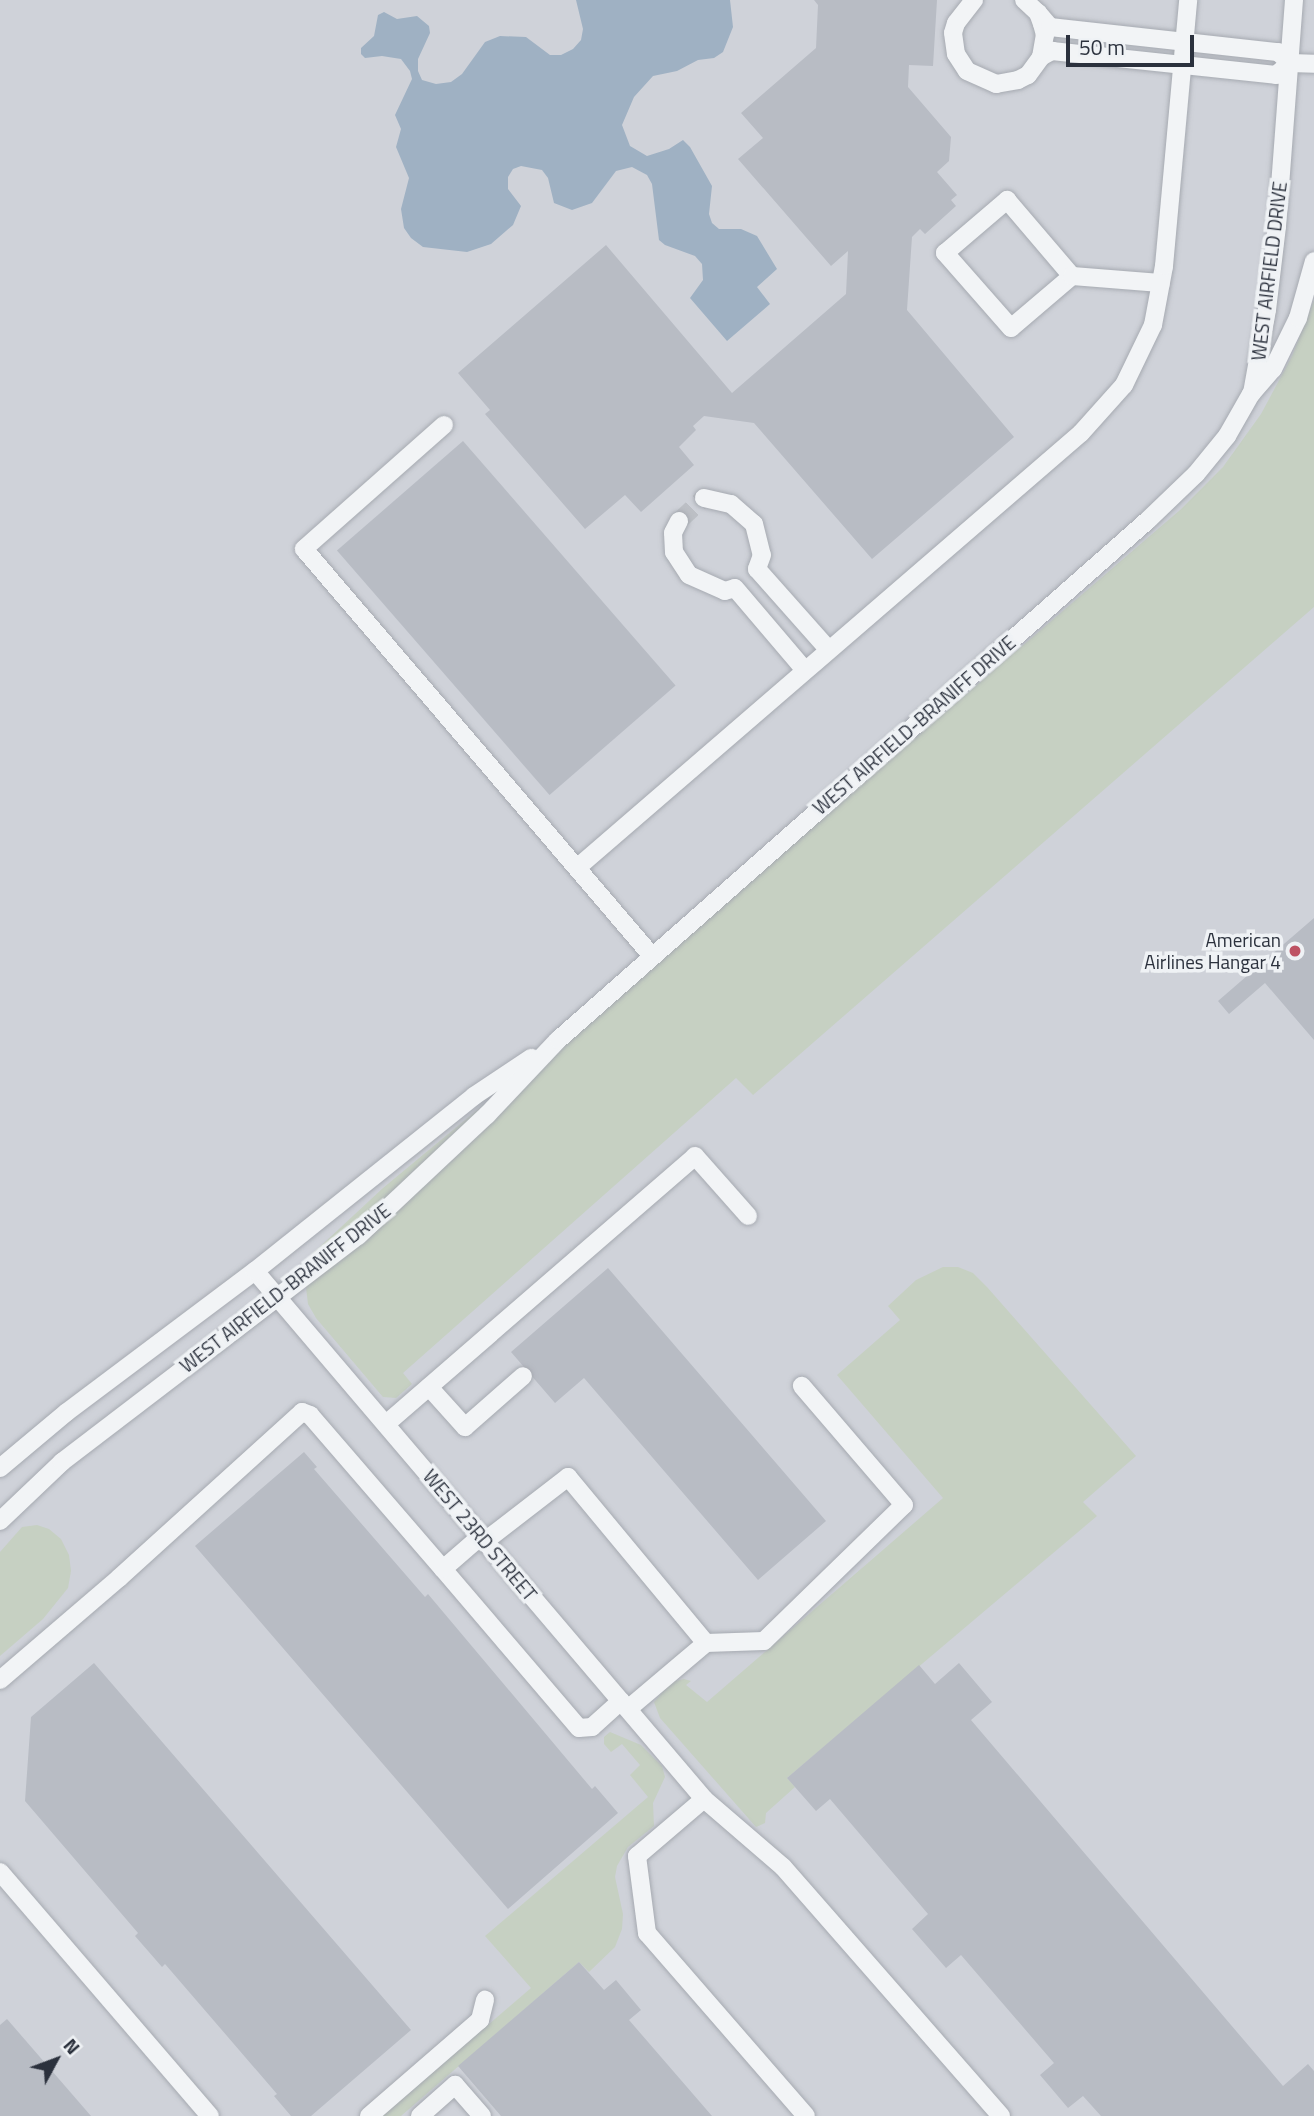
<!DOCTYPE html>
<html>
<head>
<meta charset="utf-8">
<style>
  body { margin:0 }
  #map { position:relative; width:1314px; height:2116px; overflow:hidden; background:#e0e3e7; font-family:"Titillium Web",sans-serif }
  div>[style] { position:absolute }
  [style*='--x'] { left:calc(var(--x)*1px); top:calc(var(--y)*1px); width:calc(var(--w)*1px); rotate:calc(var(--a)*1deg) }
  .built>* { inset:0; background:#cfd2d9; transform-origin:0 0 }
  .green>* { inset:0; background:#c6d0c2 }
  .water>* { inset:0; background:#9fb1c3 }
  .building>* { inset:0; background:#b8bcc4; transform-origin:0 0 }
  .minor-tunnel>* { height:18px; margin-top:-9px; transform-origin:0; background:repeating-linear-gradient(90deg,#bcbfc5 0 18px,transparent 0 27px) }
  .roads { filter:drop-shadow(0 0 2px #a6aab1) drop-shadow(0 0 2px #a6aab1) }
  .minor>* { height:18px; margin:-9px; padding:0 9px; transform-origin:9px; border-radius:9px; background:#f2f4f6 }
  .dots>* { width:19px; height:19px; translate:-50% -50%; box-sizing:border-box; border:4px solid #eff2f5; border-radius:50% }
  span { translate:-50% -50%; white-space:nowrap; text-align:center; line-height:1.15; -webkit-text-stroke:7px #eff2f5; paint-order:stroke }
  .street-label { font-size:19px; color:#2b313d }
  .poi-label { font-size:19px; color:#2b313d }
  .right { translate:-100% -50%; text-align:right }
  .north { position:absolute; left:21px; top:2025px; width:70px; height:70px; -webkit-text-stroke:5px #eff2f5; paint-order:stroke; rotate:49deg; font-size:19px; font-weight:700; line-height:28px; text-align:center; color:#2b313d }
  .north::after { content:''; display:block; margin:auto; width:24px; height:32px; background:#2b313d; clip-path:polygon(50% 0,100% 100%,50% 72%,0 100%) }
  .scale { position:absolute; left:1066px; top:35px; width:128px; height:32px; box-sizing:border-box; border:4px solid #2b313d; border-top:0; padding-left:9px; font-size:21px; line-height:24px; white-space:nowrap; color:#2b313d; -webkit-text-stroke:5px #eff2f5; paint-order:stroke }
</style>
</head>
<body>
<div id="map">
  <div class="built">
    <i style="left:0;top:0;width:1314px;height:2116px"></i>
  </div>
  <div class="green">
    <i style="clip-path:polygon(1314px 300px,1314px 607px,753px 1095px,736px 1078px,403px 1373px,412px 1384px,396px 1398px,383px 1397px,316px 1318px,308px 1304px,304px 1271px,311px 1255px,383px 1188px,627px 986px,1180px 510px,1223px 467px,1261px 414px,1292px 356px)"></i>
    <i style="clip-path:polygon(943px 1267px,958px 1267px,973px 1273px,987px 1287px,1136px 1456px,1083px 1502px,1097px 1516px,787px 1778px,795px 1787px,766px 1813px,765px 1823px,756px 1827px,660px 1718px,654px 1702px,671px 1682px,684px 1679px,691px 1681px,686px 1685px,707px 1702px,943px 1498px,837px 1375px,900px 1320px,888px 1306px,916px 1280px)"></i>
    <i style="clip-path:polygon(37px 1525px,49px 1529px,61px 1539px,69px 1555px,71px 1571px,68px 1588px,43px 1619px,0 1656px,0 1552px,22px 1527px)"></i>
    <i style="clip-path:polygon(610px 1732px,641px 1745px,662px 1766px,665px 1777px,653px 1803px,654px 1826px,628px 1847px,617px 1866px,615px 1877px,623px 1914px,622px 1929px,615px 1947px,589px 1972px,579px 1962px,401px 2116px,382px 2116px,531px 1988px,485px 1936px,648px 1797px,630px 1775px,640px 1765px,622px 1744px,611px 1752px,604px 1744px,604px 1737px)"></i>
  </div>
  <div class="water">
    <i style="clip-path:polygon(576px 0,730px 0,733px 27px,723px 52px,714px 58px,698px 60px,677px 71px,653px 76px,634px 97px,622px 125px,630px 146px,647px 156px,669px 149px,683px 140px,690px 147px,712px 186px,709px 214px,712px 223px,719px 229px,741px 229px,757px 236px,777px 269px,757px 287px,770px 304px,727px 341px,690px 298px,703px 280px,702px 264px,695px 256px,665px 245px,659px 240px,652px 184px,647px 175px,632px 167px,616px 171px,592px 203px,572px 210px,554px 203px,548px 178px,542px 170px,521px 166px,513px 169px,508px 177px,508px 189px,521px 206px,513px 225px,491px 244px,467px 252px,423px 247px,411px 238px,404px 228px,401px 209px,409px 178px,396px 147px,401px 129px,395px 115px,412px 79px,410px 71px,401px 59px,382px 56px,365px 58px,361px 54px,361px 48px,374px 36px,378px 15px,384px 12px,397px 19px,417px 16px,429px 26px,430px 33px,418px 59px,418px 71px,422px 80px,436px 84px,451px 82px,462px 74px,485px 42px,500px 36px,526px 37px,550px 55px,561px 55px,573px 49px,581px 40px,583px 29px)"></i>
  </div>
  <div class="building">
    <i style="clip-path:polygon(814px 0,937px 0,933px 66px,909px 65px,908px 87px,951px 137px,949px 161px,937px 172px,957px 195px,951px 200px,956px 206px,925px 234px,920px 229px,912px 237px,907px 310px,1014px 437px,872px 559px,754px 423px,704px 416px,693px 426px,696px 430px,679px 447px,694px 465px,641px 512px,625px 495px,585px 529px,485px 414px,490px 410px,458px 373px,606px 245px,732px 393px,846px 294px,848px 251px,831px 266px,738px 159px,763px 138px,741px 113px,816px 48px,818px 5px)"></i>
    <i style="left:463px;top:441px;width:324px;height:167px;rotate:49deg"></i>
    <i style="clip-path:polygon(1314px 918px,1314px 1040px,1265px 983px,1229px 1014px,1218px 1001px)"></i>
    <i style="clip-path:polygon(608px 1268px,826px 1521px,758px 1580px,584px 1378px,555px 1403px,511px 1352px)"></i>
    <i style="clip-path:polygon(304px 1452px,317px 1467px,314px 1469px,425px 1597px,428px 1594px,592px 1789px,595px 1786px,618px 1813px,508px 1909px,195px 1546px)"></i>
    <i style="clip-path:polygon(94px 1663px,411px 2030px,311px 2116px,291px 2116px,274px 2096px,277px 2094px,165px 1964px,162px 1967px,135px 1936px,138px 1933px,25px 1801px,31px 1717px)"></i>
    <i style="clip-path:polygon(959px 1663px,992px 1702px,971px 1720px,1283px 2086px,1308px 2064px,1314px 2071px,1314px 2116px,1101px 2116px,1083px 2096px,1068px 2108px,1040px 2075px,1054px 2063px,961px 1955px,946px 1968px,912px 1929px,928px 1914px,830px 1799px,816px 1811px,787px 1778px,919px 1665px,935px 1684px)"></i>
    <i style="clip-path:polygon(579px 1962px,604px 1990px,616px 1980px,641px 2010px,629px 2020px,712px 2116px,501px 2116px,458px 2066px)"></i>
    <i style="clip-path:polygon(7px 2019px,91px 2116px,0 2116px,0 2025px)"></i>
  </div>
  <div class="minor-tunnel">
    <i style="--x:679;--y:521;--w:34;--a:-43"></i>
  </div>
  <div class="roads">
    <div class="minor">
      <i style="--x:974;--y:0;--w:29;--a:128"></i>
      <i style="--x:956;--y:23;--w:10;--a:107"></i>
      <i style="--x:953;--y:33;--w:21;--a:82"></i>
      <i style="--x:956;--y:54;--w:20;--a:57"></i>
      <i style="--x:967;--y:71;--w:32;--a:24"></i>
      <i style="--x:996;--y:84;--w:22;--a:-10"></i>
      <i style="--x:1018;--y:80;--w:11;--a:-27"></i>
      <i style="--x:1028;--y:75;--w:22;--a:-54"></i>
      <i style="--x:1041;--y:57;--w:22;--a:-80"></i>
      <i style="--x:1045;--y:35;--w:11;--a:-105"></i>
      <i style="--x:1042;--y:24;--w:12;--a:-110"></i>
      <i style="--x:1038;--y:13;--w:19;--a:-137"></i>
      <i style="--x:1038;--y:13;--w:18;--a:49"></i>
      <i style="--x:1050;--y:27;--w:229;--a:6.3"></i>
      <i style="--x:1278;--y:52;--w:16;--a:43"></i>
      <i style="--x:1290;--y:63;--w:24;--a:2"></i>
      <i style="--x:1041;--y:57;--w:13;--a:-29"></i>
      <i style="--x:1052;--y:51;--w:225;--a:6.1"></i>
      <i style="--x:1276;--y:75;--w:18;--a:-41"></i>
      <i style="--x:1072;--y:276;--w:80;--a:139.6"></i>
      <i style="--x:1011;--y:328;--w:100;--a:-131.3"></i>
      <i style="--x:945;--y:253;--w:82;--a:-40.5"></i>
      <i style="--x:1007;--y:200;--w:100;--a:49.5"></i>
      <i style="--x:1072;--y:276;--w:89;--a:4.5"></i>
      <i style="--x:1252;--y:393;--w:84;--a:-79.8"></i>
      <i style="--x:1267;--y:310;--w:85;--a:-83.2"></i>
      <i style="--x:1277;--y:226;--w:227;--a:-85.7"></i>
      <i style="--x:444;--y:425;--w:187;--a:138.5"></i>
      <i style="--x:304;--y:549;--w:535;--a:49.47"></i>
      <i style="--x:704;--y:498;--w:28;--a:13"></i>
      <i style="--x:731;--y:504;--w:30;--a:41"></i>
      <i style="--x:754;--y:524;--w:32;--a:76"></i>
      <i style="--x:762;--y:555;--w:15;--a:110"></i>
      <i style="--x:757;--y:569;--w:107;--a:48.4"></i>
      <i style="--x:679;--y:521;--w:13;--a:117"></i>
      <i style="--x:673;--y:533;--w:19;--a:87"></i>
      <i style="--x:674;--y:552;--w:27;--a:57"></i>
      <i style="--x:689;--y:575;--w:39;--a:24"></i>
      <i style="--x:725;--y:591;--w:10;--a:-17"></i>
      <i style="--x:735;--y:588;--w:106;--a:49.6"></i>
      <i style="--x:578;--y:867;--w:664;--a:-40.79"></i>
      <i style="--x:1081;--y:433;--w:64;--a:-48.1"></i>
      <i style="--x:1124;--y:385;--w:67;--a:-64.2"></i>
      <i style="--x:1153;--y:325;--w:60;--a:-79.4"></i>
      <i style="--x:1164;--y:266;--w:267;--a:-84.8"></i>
      <i style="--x:255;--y:1271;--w:693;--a:49.62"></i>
      <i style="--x:704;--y:1799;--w:104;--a:40.7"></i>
      <i style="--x:783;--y:1867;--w:331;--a:48.8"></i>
      <i style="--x:429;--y:1387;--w:54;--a:48"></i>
      <i style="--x:465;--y:1427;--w:77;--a:-41.3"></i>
      <i style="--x:386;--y:1424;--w:409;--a:-40.9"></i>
      <i style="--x:695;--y:1156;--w:80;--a:48.5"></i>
      <i style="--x:0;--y:1468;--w:87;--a:-39.9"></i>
      <i style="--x:67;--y:1412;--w:235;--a:-36.9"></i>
      <i style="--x:255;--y:1271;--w:280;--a:-38.6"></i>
      <i style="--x:474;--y:1096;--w:69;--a:-33.7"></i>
      <i style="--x:0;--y:1521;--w:86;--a:-43.6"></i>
      <i style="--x:62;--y:1462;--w:372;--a:-37.4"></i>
      <i style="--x:358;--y:1236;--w:177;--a:-43.2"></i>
      <i style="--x:487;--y:1115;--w:103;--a:-46.6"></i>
      <i style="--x:558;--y:1040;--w:786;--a:-41.39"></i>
      <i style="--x:1148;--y:520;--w:66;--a:-43.8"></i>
      <i style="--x:1196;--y:474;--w:49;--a:-50.8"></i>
      <i style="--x:1227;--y:436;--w:48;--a:-60.3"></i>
      <i style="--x:1251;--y:394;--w:33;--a:-49"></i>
      <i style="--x:1273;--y:369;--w:57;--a:-63.9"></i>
      <i style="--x:1298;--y:318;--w:59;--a:-74.3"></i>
      <i style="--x:485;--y:1541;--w:105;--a:-37.6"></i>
      <i style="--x:568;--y:1477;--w:216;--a:50.3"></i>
      <i style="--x:706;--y:1643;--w:102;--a:139.8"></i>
      <i style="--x:443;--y:1569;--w:209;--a:49.5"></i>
      <i style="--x:579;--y:1728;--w:13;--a:-4"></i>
      <i style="--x:592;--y:1727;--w:39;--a:-42"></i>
      <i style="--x:706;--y:1643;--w:58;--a:-2"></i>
      <i style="--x:764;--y:1641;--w:195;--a:-44.2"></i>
      <i style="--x:904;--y:1505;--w:157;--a:-130.6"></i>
      <i style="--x:0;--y:1680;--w:157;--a:-40.6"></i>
      <i style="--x:119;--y:1578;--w:247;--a:-42.2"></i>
      <i style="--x:302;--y:1412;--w:9;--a:21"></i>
      <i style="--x:310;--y:1415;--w:203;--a:49.2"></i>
      <i style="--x:443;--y:1569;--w:50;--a:-41"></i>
      <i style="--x:704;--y:1799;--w:88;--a:139.6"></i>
      <i style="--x:637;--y:1856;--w:78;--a:82.6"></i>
      <i style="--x:647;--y:1933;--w:242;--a:49"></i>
      <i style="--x:0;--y:1872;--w:322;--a:49.3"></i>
      <i style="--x:369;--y:2116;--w:147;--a:-40.9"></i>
      <i style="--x:480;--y:2020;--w:21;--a:-76"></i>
      <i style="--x:420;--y:2116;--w:47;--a:-41.5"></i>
      <i style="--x:455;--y:2085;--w:41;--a:48.9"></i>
    </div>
  </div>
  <div class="dots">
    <i style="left:1295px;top:951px;background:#be5364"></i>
  </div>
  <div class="street-label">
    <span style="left:1269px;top:271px;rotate:-83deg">WEST AIRFIELD DRIVE</span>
    <span style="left:914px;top:725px;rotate:-41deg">WEST AIRFIELD-BRANIFF DRIVE</span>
    <span style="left:285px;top:1288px;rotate:-38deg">WEST AIRFIELD-BRANIFF DRIVE</span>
    <span style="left:480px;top:1535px;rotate:50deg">WEST 23RD STREET</span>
  </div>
  <div class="poi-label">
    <span class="right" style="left:1281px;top:951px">American<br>Airlines Hangar 4</span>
  </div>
  <div class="north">N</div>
  <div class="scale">50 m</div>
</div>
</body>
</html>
